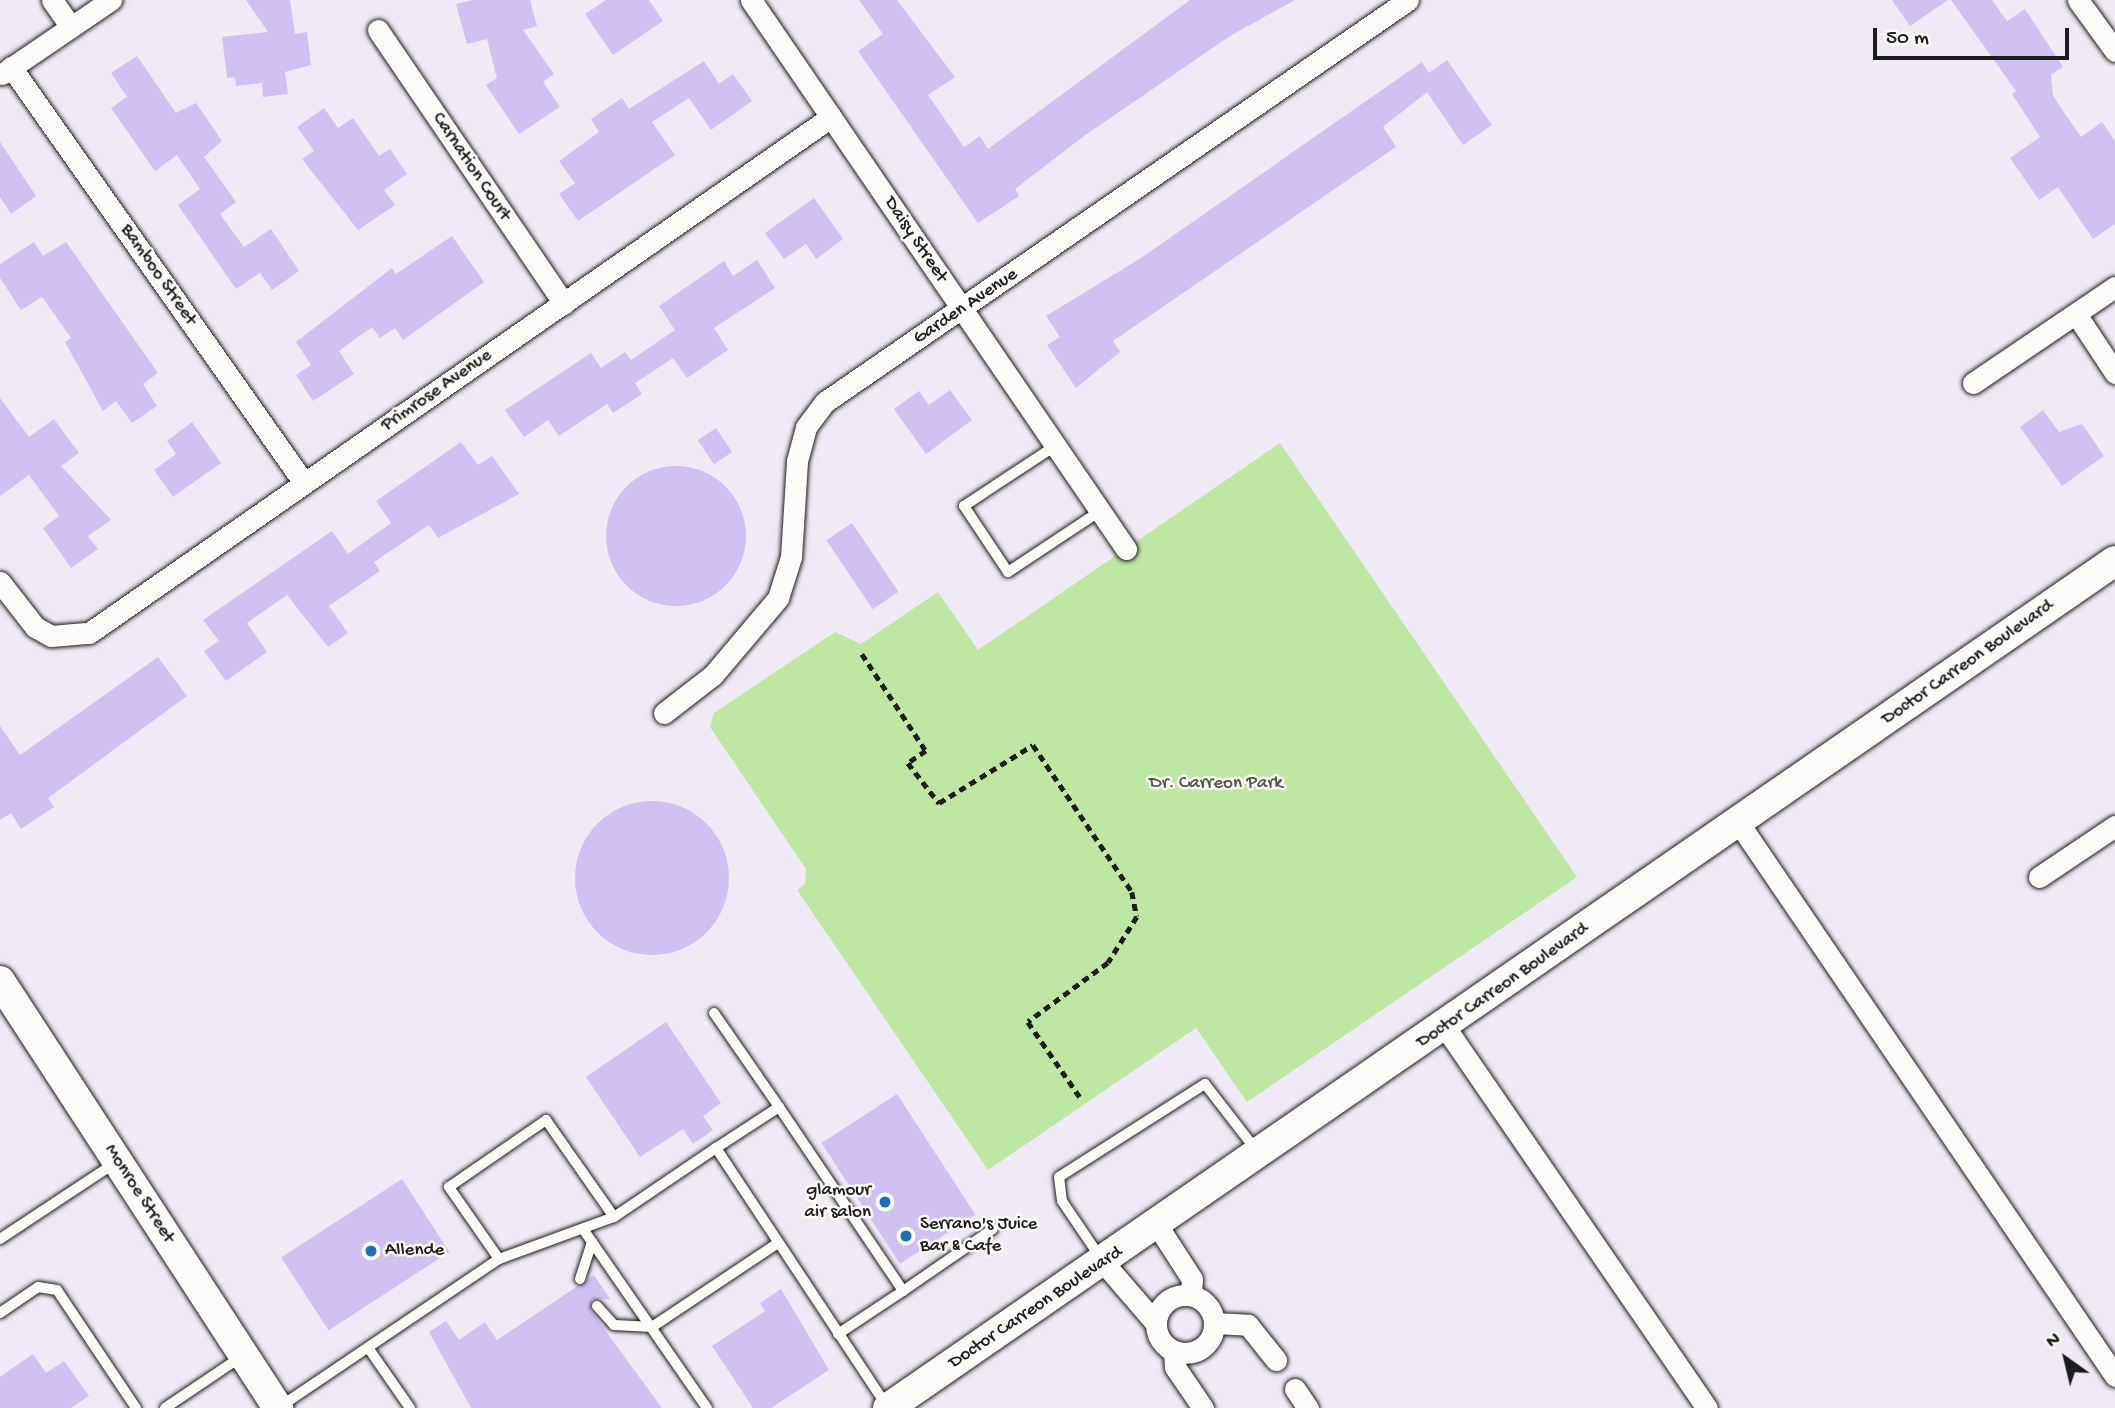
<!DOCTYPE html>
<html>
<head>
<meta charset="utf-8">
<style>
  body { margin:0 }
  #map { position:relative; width:2115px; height:1408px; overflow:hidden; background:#f0eaf6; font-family:"Gochi Hand",sans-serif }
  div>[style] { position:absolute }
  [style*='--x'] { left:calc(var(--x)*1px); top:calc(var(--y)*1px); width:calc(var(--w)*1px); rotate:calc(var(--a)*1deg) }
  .green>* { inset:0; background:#bde7a3 }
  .building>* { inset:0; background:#d0c1f2; transform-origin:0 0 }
  .round { border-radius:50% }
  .path>* { height:4.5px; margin-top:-2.25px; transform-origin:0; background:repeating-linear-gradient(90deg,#1c1c1c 0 7px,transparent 0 12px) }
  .roads { filter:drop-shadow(0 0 2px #1c1c1c) drop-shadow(0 0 2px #1c1c1c) }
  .service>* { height:10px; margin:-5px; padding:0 5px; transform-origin:5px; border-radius:5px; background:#fdfcf7 }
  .minor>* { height:21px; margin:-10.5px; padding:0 10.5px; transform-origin:10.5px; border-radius:10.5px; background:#fdfcf7 }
  .minor>.ring { margin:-10.5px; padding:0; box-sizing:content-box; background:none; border:21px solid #fdfcf7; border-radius:50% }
  .secondary>* { height:30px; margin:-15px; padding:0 15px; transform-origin:15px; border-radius:15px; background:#fdfcf7 }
  .dots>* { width:19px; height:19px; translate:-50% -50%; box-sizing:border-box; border:4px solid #fdfcf7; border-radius:50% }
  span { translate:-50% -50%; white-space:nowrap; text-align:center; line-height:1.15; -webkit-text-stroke:5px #fdfcf7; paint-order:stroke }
  .street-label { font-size:19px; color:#1c1c1c }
  .park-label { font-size:19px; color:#4c5944 }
  .poi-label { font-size:19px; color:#1c1c1c }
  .right { translate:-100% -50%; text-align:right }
  .left { translate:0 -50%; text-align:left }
  .north { position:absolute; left:2031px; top:1324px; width:70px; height:70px; -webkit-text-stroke:5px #fdfcf7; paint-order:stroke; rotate:326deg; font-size:19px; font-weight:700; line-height:28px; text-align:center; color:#1c1c1c }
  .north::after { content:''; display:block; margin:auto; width:24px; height:32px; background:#1c1c1c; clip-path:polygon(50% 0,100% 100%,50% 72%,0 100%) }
  .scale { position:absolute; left:1873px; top:28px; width:196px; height:32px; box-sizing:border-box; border:4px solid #1c1c1c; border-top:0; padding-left:9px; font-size:21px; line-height:24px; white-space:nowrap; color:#1c1c1c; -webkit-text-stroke:5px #fdfcf7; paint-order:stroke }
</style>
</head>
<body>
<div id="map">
  <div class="green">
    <i style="clip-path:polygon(1280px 443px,1577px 877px,1247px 1102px,1196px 1028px,988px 1170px,797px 890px,805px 884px,806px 869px,710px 727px,714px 713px,835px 632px,861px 644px,938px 592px,978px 650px)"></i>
  </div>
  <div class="building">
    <i style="clip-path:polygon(246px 0,290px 0,295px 34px,307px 32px,311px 65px,285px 72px,288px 94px,263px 97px,262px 83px,236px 86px,235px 77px,227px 78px,222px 37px,268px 32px)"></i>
    <i style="clip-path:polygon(473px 0,530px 0,537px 26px,523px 30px,554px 74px,543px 82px,560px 107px,519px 134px,486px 85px,497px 78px,487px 39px,467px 44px,456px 4px)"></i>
    <i style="clip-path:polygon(606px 0,649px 0,663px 21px,613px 55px,585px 14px)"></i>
    <i style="clip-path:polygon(859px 0,897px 0,955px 77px,928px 95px,964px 147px,980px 136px,988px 149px,1190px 0,1295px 0,1230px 36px,1084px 136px,1015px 189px,1019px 196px,978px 223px,858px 51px,883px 34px)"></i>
    <i style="clip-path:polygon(1892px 0,1948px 0,1910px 26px)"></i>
    <i style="clip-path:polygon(1951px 0,1992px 0,2007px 21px,2025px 9px,2063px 67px,2051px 75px,2053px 96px,2081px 137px,2102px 122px,2115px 141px,2115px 224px,2093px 239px,2058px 187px,2039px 200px,2010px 158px,2040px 137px,2012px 94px,2016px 91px)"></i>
    <i style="clip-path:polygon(137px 56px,176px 113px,196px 103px,222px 141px,204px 157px,236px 202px,220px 214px,244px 247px,271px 229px,299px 271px,272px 290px,260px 273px,236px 289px,178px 205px,200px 189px,177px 155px,155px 171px,111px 108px,127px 97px,111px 73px)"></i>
    <i style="clip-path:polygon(1447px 60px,1492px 125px,1463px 145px,1427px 92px,1383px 127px,1396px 147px,1113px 341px,1120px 352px,1076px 388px,1047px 345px,1060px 337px,1046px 316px,1141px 258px,1422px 62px,1429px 73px)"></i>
    <i style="clip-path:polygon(704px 61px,719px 84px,733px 74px,752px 101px,711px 130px,689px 98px,652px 122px,675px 155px,578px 221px,559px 194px,575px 183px,559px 161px,599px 132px,591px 119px,622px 98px,629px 109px)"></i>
    <i style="clip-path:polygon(324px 108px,338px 128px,353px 118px,379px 156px,390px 149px,407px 174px,384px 190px,395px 205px,358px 230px,302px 159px,314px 151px,297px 127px)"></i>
    <i style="clip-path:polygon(0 142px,36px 196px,11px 214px,0 197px)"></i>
    <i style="clip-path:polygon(814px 198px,843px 239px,816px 259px,806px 244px,784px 259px,765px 233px)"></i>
    <i style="clip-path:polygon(452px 236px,484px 282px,403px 340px,395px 328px,380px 338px,372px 327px,339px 351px,354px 374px,313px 401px,296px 375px,311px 365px,296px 342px,392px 268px,396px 274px)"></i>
    <i style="clip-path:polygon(34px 242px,43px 256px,66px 242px,158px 373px,143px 384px,157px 406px,132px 423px,116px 401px,103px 411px,65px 342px,71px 338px,42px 297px,21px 310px,0 278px,0 264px)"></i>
    <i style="clip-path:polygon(757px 260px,775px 288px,714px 328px,728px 350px,687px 378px,673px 358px,635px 383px,642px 394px,613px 413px,607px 404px,559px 436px,548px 420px,524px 437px,505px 410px,591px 353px,601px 368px,625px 352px,631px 360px,675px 330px,659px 306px,724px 261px,733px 276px)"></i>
    <i style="clip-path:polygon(950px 390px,972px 420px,926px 454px,894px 409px,919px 391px,929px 405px)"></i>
    <i style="clip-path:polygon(0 398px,29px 437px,54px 419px,79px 453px,61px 466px,111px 520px,88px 536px,98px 549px,71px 568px,43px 528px,59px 516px,29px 475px,0 496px)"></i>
    <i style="clip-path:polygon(2043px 410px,2059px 432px,2082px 424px,2104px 456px,2062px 486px,2020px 427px)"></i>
    <i style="clip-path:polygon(192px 422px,221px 463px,173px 497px,154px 470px,176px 454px,167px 441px)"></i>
    <i style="left:716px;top:428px;width:29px;height:22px;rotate:56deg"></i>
    <i style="clip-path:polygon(461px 442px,478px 465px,492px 456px,519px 494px,438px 538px,429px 525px,374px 562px,380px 571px,329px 606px,348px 633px,328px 647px,287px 595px,247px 623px,267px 652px,226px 681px,204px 651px,219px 641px,203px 620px,332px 531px,348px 554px,391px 523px,376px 501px)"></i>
    <i class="round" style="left:606px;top:466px;width:140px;height:140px"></i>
    <i style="left:852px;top:523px;width:83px;height:31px;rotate:56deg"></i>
    <i style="clip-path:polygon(158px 657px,187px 696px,48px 798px,54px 807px,21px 829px,11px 813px,0 820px,0 726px,20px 755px)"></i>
    <i class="round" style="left:575px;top:801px;width:154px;height:154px"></i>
    <i style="clip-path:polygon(666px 1022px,721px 1103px,703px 1116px,713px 1130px,693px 1144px,683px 1129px,640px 1157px,586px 1077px)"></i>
    <i style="left:897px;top:1094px;width:144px;height:90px;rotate:57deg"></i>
    <i style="left:402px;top:1179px;width:87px;height:144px;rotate:57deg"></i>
    <i style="clip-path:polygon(594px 1275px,610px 1299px,592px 1300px,591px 1311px,662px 1408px,471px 1408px,429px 1332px,446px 1321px,459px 1340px,485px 1322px,497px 1340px)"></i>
    <i style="clip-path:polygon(781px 1289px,829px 1370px,771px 1408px,753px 1408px,712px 1346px,765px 1311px,760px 1303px)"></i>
    <i style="clip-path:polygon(33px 1354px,46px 1373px,64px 1361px,89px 1396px,71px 1408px,0 1408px,0 1377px)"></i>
  </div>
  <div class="path">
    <i style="--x:862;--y:654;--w:116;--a:56.6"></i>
    <i style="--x:926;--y:751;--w:22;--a:146"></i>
    <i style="--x:908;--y:763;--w:51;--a:52.2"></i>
    <i style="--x:939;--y:803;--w:110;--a:-31.7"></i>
    <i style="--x:1033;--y:745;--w:177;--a:56"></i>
    <i style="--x:1132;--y:892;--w:25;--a:79"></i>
    <i style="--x:1137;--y:917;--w:54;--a:122.2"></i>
    <i style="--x:1108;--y:963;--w:99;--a:143.6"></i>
    <i style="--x:1028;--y:1022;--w:91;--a:55.3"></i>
  </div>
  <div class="roads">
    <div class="service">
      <i style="--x:1055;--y:446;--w:109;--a:146.6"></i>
      <i style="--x:964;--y:506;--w:79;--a:56.3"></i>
      <i style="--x:1008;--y:572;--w:110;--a:-33.5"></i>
      <i style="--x:714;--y:1013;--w:114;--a:55.3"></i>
      <i style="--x:779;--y:1107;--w:75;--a:146.9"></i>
      <i style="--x:779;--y:1107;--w:222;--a:56"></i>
      <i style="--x:903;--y:1291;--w:109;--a:-34.6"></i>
      <i style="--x:583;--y:1229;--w:218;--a:55.3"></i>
      <i style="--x:0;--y:1239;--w:138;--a:-33.5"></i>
      <i style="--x:499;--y:1259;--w:88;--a:-124.8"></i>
      <i style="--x:449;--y:1187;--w:118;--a:-34.6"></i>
      <i style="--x:546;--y:1120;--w:118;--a:55"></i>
      <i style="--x:1102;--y:1260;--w:71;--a:-124.1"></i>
      <i style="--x:1062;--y:1201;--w:24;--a:-97"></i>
      <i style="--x:1059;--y:1177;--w:173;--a:-32.5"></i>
      <i style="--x:1205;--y:1084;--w:83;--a:52.3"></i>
      <i style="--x:580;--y:1279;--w:39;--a:-72"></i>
      <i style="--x:597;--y:1306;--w:25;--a:48"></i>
      <i style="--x:614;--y:1325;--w:38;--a:3"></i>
      <i style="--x:652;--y:1327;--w:151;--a:-33.7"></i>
      <i style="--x:0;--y:1313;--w:46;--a:-34.4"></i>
      <i style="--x:38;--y:1287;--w:19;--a:9"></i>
      <i style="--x:57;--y:1290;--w:142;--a:56.2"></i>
      <i style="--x:838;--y:1334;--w:78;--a:-33.5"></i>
      <i style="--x:369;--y:1349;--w:72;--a:55.2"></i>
      <i style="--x:281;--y:1406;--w:263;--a:-34"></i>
      <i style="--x:499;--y:1259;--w:122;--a:-20.1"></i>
      <i style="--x:614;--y:1217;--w:123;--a:-34.1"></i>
      <i style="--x:716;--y:1148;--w:312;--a:56.5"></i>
      <i style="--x:165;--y:1408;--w:92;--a:-33.9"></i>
    </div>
    <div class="minor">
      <i style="--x:52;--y:0;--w:33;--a:55"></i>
      <i style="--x:751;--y:0;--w:665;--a:55.66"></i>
      <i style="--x:2078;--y:0;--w:63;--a:54"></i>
      <i style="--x:378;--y:30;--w:331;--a:55.8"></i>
      <i style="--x:11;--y:67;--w:509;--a:54.84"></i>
      <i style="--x:2;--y:74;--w:132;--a:-34.2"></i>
      <i style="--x:2076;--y:314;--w:71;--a:56.5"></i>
      <i style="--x:1973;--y:383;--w:171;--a:-34.1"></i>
      <i style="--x:0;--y:582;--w:57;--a:52.1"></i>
      <i style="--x:35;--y:627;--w:18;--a:29"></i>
      <i style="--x:51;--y:636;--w:38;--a:-5"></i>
      <i style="--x:89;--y:633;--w:904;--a:-34.82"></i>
      <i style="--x:664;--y:713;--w:62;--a:-37.8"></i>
      <i style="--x:713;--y:675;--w:101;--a:-49.8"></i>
      <i style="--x:778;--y:598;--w:43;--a:-72.4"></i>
      <i style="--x:791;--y:557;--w:96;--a:-86.4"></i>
      <i style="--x:797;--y:461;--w:35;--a:-75"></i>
      <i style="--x:806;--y:427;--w:31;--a:-53"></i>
      <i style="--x:825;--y:402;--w:708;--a:-34.59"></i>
      <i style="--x:1738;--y:822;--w:670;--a:55.76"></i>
      <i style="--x:2039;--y:877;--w:92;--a:-33.9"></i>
      <i style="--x:1445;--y:1027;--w:462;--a:55.5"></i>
      <i style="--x:1157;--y:1225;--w:64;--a:57.1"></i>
      <i style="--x:1192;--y:1279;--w:16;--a:94"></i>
      <i style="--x:1103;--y:1262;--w:78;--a:49.2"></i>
      <i class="ring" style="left:1156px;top:1295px;width:37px;height:37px"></i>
      <i style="--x:1214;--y:1323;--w:34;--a:3"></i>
      <i style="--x:1248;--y:1325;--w:45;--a:51.3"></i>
      <i style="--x:1174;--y:1352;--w:15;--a:86"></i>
      <i style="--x:1175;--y:1367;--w:50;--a:55.7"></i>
      <i style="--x:1295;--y:1389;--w:23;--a:56"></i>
    </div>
    <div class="secondary">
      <i style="--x:0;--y:981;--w:510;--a:56.93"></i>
      <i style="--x:888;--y:1408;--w:1491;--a:-34.62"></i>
    </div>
  </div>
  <div class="dots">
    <i style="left:885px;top:1202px;background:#1f6fb2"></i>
    <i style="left:906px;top:1236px;background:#1f6fb2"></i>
    <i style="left:371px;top:1251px;background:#1f6fb2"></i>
  </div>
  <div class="street-label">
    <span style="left:471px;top:167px;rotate:56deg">Carnation Court</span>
    <span style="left:915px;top:240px;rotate:56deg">Daisy Street</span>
    <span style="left:158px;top:275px;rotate:55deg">Bamboo Street</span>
    <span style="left:966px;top:307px;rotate:-34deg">Garden Avenue</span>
    <span style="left:437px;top:391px;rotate:-35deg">Primrose Avenue</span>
    <span style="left:1968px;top:663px;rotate:-35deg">Doctor Carreon Boulevard</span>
    <span style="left:1503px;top:986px;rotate:-35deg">Doctor Carreon Boulevard</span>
    <span style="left:139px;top:1194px;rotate:57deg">Monroe Street</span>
    <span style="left:1036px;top:1308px;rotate:-34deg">Doctor Carreon Boulevard</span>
  </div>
  <div class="park-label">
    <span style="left:1216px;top:784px">Dr. Carreon Park</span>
  </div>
  <div class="poi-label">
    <span class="right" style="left:871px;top:1202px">glamour<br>air salon</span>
    <span class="left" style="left:920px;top:1236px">Serrano's Juice<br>Bar &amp; Cafe</span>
    <span class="left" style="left:385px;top:1251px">Allende</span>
  </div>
  <div class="north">N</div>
  <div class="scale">50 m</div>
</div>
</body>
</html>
